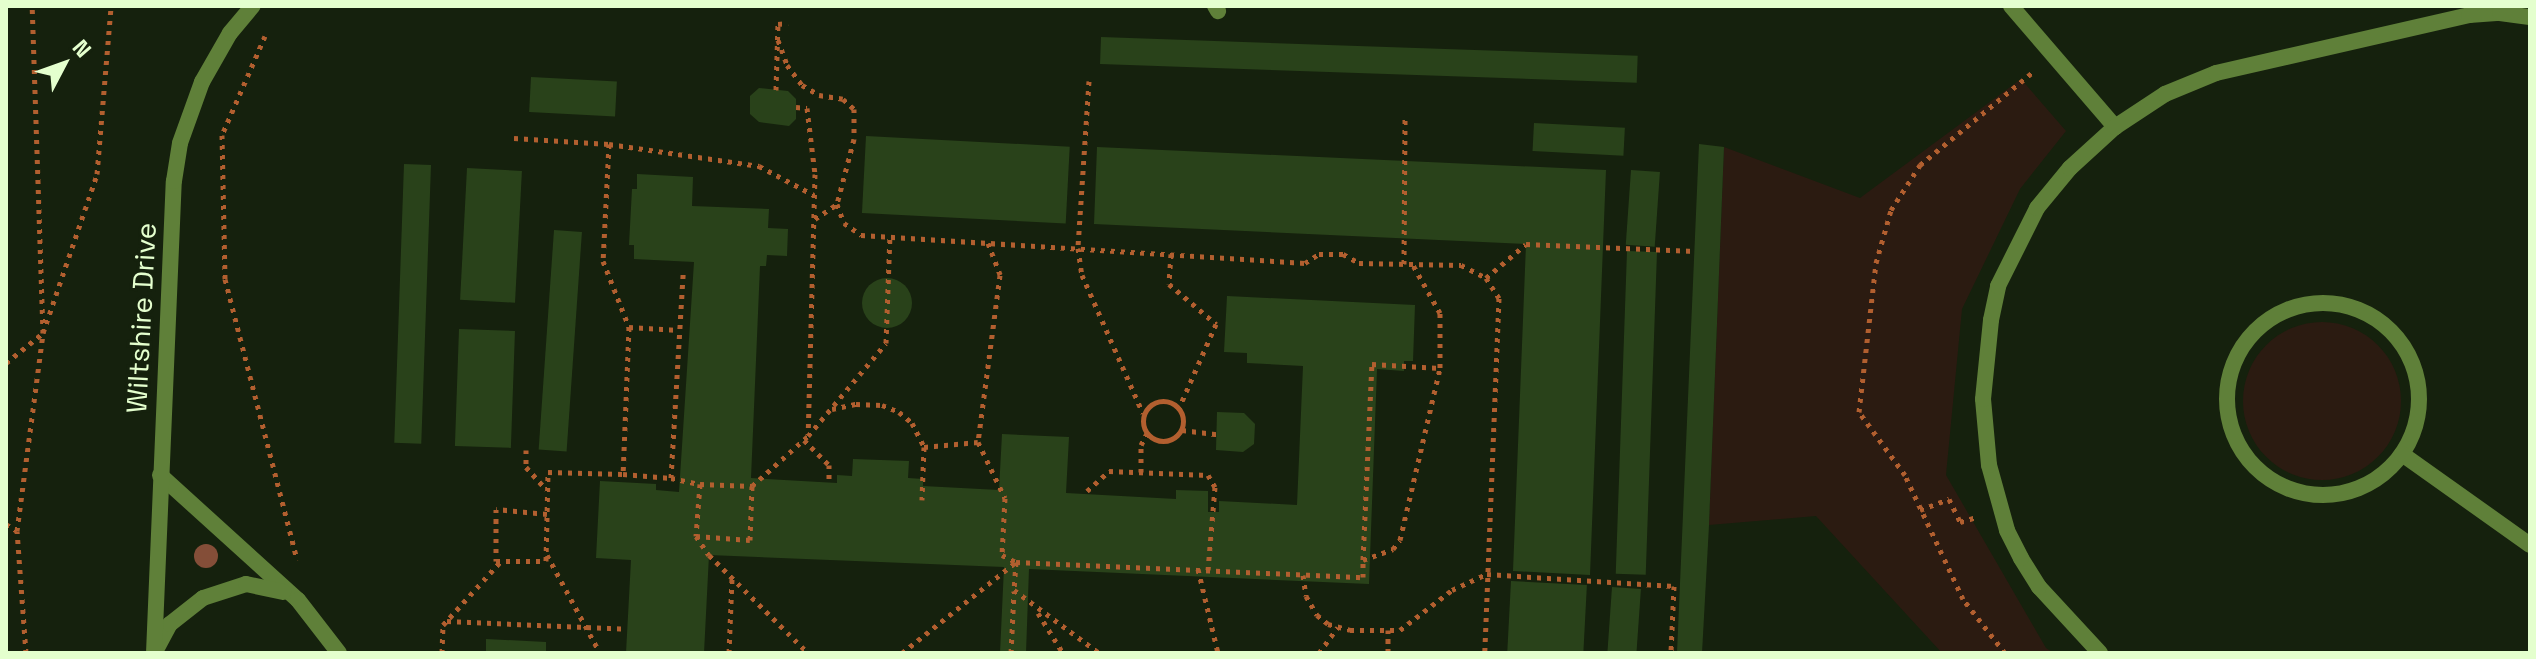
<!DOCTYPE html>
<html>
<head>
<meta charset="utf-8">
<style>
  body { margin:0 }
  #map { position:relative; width:2536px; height:659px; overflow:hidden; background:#15210d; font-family:"Space Grotesk",sans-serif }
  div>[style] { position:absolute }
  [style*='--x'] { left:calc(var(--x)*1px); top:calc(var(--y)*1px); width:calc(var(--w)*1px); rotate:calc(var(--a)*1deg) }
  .green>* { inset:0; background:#2b1b11 }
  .round { border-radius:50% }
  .building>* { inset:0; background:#29421a; transform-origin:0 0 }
  .path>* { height:5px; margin-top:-2.5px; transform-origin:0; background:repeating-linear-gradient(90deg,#b25f2f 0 4px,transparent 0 10px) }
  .path>.ring { margin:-2.5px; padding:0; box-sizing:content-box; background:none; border:5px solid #b25f2f; border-radius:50% }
  .service>* { height:16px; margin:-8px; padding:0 8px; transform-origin:8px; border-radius:8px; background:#5f8039 }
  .service>.ring { margin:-8px; padding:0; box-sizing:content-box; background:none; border:16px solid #5f8039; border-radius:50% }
  .minor>* { height:16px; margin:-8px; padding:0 8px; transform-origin:8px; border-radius:8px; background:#5f8039 }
  .trees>* { width:24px; height:24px; margin:-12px; border-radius:50%; background:#844e38 }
  span { translate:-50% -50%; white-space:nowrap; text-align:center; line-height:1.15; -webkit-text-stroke:6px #15210d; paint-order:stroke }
  .street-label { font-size:28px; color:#e4ffce }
  .frame { position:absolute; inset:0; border:8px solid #e4ffce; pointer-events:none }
  .north { position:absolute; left:24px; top:24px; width:80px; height:80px; -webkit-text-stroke:6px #15210d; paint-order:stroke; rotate:49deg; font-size:22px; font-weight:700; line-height:32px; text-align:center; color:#e4ffce }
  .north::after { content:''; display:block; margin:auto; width:28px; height:36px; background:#e4ffce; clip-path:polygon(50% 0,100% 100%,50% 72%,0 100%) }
</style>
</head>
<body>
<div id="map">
  <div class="green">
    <i style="clip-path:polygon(2021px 79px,2066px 131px,2020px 189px,1962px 309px,1946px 475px,2046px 648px,2054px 653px,1942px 653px,1816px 516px,1709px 525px,1724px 147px,1860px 198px)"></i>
    <i class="round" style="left:2243px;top:322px;width:158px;height:158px"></i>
  </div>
  <div class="building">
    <i style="left:1101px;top:37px;width:537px;height:27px;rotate:2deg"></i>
    <i style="left:531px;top:77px;width:86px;height:35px;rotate:3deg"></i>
    <i style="clip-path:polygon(759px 88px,788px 91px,796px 99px,796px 119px,789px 126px,759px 122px,750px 114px,750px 96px)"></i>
    <i style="left:1534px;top:123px;width:91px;height:28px;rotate:3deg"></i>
    <i style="left:866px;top:136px;width:204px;height:77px;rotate:3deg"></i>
    <i style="clip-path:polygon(1699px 144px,1724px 147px,1709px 525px,1702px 653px,1677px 653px)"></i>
    <i style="clip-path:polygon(1097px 147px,1606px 170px,1590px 575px,1513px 571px,1526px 244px,1094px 224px)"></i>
    <i style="left:404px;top:164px;width:27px;height:279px;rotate:2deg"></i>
    <i style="left:467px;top:168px;width:55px;height:132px;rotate:3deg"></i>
    <i style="left:1631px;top:170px;width:29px;height:75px;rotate:4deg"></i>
    <i style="clip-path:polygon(637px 174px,693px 177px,692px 206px,769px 209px,768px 228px,788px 229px,787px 256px,767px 255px,766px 266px,760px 266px,751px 478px,837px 483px,837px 475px,852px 476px,853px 459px,909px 461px,908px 478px,923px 479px,923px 486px,999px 490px,1002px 434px,1069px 437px,1066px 493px,1176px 499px,1176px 490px,1208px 491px,1208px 512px,1219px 512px,1219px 501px,1297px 505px,1303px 366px,1247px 363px,1247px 353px,1224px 352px,1227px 296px,1415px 305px,1413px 361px,1404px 361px,1404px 371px,1377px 369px,1369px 584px,1029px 569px,1026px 653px,1000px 653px,1004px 567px,709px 555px,704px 653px,626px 653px,631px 560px,596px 558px,600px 481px,656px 484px,656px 490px,679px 492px,694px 262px,634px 259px,634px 245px,629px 245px,632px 189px,637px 189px)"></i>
    <i style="left:554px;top:230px;width:28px;height:220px;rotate:4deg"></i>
    <i style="left:1627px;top:251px;width:30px;height:323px;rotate:2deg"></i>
    <i class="round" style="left:862px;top:278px;width:50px;height:50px"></i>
    <i style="left:459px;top:329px;width:56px;height:117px;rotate:2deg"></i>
    <i style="clip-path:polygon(1217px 412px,1244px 413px,1255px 424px,1254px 444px,1243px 452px,1216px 450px)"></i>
    <i style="left:1511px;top:581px;width:76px;height:72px;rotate:3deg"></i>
    <i style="left:1612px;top:587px;width:29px;height:66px;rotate:4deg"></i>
    <i style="clip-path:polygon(486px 639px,546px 642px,546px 653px,486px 653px)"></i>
  </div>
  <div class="path">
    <i style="--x:265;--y:36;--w:108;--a:113.5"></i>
    <i style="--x:222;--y:135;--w:144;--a:88.8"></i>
    <i style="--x:225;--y:279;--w:290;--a:75.6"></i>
    <i style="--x:778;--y:40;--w:27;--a:70"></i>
    <i style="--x:787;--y:65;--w:25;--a:53"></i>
    <i style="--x:802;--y:85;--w:20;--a:30"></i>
    <i style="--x:819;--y:95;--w:24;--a:9"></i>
    <i style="--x:843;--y:99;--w:15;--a:42"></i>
    <i style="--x:854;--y:109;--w:30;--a:90"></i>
    <i style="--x:854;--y:139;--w:67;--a:104.7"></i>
    <i style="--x:837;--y:204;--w:20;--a:70"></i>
    <i style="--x:844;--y:223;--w:21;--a:35"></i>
    <i style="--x:861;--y:235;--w:445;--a:3.6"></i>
    <i style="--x:1305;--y:263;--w:17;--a:-33"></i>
    <i style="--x:1319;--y:254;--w:24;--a:0"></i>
    <i style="--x:1343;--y:254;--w:18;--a:29"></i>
    <i style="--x:1359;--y:263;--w:102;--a:1.1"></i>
    <i style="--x:1461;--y:265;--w:28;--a:27"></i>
    <i style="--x:1486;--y:278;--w:24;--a:57"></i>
    <i style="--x:1499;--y:298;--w:355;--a:92.3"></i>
    <i style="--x:1089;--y:81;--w:167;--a:93.8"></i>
    <i style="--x:1078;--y:248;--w:27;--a:82"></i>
    <i style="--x:1082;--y:275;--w:151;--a:66.2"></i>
    <i style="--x:776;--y:90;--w:66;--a:-88.3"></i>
    <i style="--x:778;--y:24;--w:10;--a:-6"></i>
    <i style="--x:796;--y:107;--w:11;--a:5"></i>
    <i style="--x:807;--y:108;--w:66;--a:83.1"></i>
    <i style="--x:815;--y:174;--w:261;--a:91.5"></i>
    <i style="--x:514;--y:138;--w:95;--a:3.6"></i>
    <i style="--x:609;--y:144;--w:152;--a:8.3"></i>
    <i style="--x:759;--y:166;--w:62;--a:27.8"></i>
    <i style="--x:609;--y:144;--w:117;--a:92.9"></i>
    <i style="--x:603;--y:261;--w:71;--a:68.5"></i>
    <i style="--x:629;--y:327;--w:147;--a:92.3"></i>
    <i style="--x:623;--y:474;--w:48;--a:4.8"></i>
    <i style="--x:671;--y:478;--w:205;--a:-86.6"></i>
    <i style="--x:815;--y:219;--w:27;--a:-34"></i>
    <i style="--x:988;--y:243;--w:34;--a:69"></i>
    <i style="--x:1000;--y:275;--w:168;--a:97.5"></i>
    <i style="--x:978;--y:442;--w:62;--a:64.3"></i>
    <i style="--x:1005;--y:498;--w:57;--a:93"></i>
    <i style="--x:1002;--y:555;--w:16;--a:27"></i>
    <i style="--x:1016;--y:562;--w:347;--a:2.5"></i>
    <i style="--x:1363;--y:577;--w:17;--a:-90"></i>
    <i style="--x:1363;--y:560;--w:32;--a:-20"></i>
    <i style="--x:1393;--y:549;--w:11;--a:-52"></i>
    <i style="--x:1400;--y:540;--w:177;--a:-76.9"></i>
    <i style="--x:1440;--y:368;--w:55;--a:-90"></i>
    <i style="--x:1440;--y:313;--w:55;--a:-119.4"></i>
    <i style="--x:1171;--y:254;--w:30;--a:94"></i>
    <i style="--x:1169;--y:284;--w:62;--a:40.4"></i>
    <i style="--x:1216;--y:324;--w:92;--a:113.8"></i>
    <i style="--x:1404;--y:264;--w:147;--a:-89.6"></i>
    <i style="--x:1486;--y:278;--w:52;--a:-40.4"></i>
    <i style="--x:1526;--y:244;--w:169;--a:2.4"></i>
    <i style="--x:629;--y:327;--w:50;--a:3.4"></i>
    <i style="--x:6;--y:363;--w:48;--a:-39"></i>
    <i style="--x:43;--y:333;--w:168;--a:-71.2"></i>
    <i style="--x:97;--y:174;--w:169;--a:-85.2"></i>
    <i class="ring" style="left:1143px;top:401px;width:35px;height:35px"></i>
    <i style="--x:832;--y:409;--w:25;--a:-12"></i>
    <i style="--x:856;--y:404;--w:26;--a:2"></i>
    <i style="--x:882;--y:405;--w:18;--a:22"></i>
    <i style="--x:899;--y:412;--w:17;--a:40"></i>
    <i style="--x:912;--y:423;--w:27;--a:63"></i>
    <i style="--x:924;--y:447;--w:53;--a:92.2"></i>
    <i style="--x:1182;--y:430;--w:35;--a:7"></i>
    <i style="--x:804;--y:440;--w:35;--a:45"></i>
    <i style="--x:829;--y:465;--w:17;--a:90"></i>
    <i style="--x:924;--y:447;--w:54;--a:-5.3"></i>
    <i style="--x:526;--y:450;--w:17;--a:90"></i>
    <i style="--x:526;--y:467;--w:30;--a:48"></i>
    <i style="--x:1141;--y:472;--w:27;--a:-90"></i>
    <i style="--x:1141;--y:445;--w:13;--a:-63"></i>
    <i style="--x:671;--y:478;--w:30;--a:12"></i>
    <i style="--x:700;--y:484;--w:52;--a:94.4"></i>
    <i style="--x:696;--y:536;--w:54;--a:4.2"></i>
    <i style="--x:750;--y:540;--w:54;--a:-87.9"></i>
    <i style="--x:700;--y:484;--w:52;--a:2.2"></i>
    <i style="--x:752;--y:486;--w:75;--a:-41.8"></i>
    <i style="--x:808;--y:436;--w:121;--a:-50"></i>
    <i style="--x:886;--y:343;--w:107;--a:-87.9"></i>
    <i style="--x:1087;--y:491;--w:30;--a:-42"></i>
    <i style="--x:1109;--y:471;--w:99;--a:2.3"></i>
    <i style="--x:1208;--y:475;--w:14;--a:60"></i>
    <i style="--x:1215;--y:487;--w:83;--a:94.8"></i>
    <i style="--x:1920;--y:510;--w:31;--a:-21"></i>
    <i style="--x:1949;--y:499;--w:25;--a:64"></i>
    <i style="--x:1960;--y:522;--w:17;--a:-17"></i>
    <i style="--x:547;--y:514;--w:51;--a:-174.4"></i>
    <i style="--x:496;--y:509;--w:52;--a:90"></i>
    <i style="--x:496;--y:561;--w:50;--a:0"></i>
    <i style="--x:546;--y:561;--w:89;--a:-88.7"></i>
    <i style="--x:548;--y:472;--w:75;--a:1.5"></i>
    <i style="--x:6;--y:524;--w:13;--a:32"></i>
    <i style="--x:696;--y:536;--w:23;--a:56"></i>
    <i style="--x:709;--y:555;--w:139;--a:44.7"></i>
    <i style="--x:547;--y:555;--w:111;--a:61.6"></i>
    <i style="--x:1363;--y:560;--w:196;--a:-87.4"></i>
    <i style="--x:1372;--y:364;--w:68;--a:3.4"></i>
    <i style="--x:1198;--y:569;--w:86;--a:76.6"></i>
    <i style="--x:1303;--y:575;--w:21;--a:82"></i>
    <i style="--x:1306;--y:596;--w:22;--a:60"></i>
    <i style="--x:1317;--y:615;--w:14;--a:39"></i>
    <i style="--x:1328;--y:624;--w:23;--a:15"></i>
    <i style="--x:1350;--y:630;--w:50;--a:0"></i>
    <i style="--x:1400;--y:630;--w:66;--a:-37.6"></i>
    <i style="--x:1452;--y:590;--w:38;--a:-25"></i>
    <i style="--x:1487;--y:574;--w:187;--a:3.7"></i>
    <i style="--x:1674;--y:586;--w:67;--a:92.6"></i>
    <i style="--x:1038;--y:613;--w:47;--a:58"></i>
    <i style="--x:447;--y:621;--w:180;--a:2.5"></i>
    <i style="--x:26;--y:653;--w:122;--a:-94.2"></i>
    <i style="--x:17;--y:531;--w:200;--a:-82.5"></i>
    <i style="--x:43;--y:333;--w:327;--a:-91.9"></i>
    <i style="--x:442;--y:653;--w:28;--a:-88"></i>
    <i style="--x:443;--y:625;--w:86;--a:-47.8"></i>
    <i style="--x:729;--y:653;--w:74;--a:-87.7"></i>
    <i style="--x:902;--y:653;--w:146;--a:-38.6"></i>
    <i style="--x:1016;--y:562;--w:28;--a:94"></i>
    <i style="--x:1014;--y:590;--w:106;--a:36.5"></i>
    <i style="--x:1011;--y:653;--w:62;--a:-87.2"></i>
    <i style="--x:1319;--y:653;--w:32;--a:-54"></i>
    <i style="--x:1388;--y:653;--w:23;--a:-90"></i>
    <i style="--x:2005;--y:653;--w:68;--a:-127.9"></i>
    <i style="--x:1963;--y:599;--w:137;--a:-115.1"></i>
    <i style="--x:1905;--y:475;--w:78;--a:-126.1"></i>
    <i style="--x:1859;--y:412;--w:150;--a:-83.5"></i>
    <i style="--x:1876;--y:263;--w:55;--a:-74.2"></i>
    <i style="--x:1891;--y:210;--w:54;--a:-57.2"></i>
    <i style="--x:1920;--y:165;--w:148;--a:-39.5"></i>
  </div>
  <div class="service">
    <i style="--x:1215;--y:6;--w:6;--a:59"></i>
    <i class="ring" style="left:2227px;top:303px;width:176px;height:176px"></i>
    <i style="--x:2402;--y:454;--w:157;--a:35.4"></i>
    <i style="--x:160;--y:475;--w:186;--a:42.2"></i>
    <i style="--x:298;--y:600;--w:67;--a:52.3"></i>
    <i style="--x:157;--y:648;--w:27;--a:-62"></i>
    <i style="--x:170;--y:624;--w:42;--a:-38.2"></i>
    <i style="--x:203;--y:598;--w:45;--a:-18"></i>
    <i style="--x:246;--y:584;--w:38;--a:12"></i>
    <i style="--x:154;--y:653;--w:472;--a:-87.6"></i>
    <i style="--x:174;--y:181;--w:38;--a:-81"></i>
    <i style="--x:180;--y:143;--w:65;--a:-70.2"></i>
    <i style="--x:202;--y:82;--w:56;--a:-60.3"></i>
    <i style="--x:230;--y:33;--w:35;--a:-50"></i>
  </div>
  <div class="minor">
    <i style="--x:2011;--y:6;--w:160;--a:49.3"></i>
    <i style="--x:2100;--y:653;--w:90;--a:-132.7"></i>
    <i style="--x:2039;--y:587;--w:34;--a:-122"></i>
    <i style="--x:2021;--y:558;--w:31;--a:-117"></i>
    <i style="--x:2007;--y:530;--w:67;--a:-105.5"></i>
    <i style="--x:1989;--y:465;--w:66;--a:-95.2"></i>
    <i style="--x:1983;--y:399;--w:79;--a:-84.2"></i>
    <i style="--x:1991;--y:320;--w:35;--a:-78"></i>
    <i style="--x:1998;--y:286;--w:87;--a:-63.4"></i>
    <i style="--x:2037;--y:208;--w:52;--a:-50.5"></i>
    <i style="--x:2070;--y:168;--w:61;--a:-42.3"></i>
    <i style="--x:2115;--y:127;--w:60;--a:-33.4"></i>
    <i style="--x:2165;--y:94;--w:55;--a:-22.4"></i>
    <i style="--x:2216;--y:73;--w:260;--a:-12.9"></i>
    <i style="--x:2469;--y:15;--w:31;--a:-4"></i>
    <i style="--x:2500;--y:13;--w:30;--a:8"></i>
  </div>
  <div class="trees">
    <i style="left:206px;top:556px"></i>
  </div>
  <div class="street-label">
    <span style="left:141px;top:318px;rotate:-87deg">Wiltshire Drive</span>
  </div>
  <div class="frame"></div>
  <div class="north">N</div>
</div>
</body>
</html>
